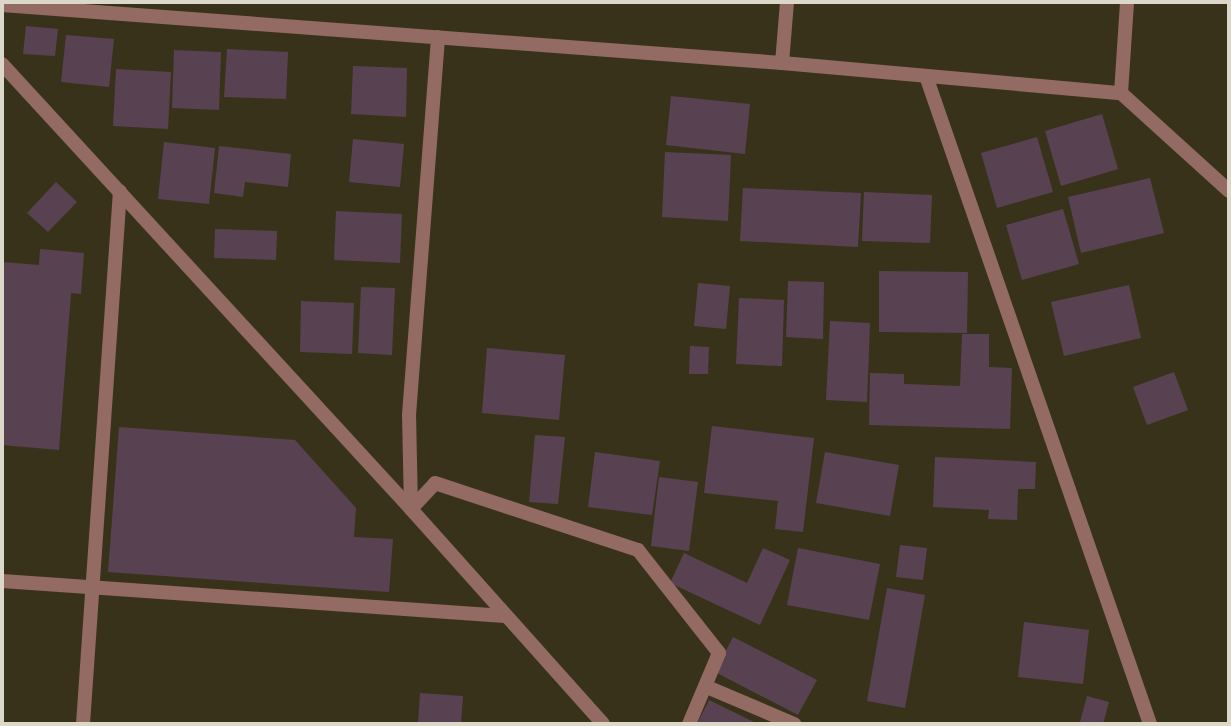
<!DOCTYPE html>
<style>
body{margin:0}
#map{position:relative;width:1231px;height:726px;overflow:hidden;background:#39321b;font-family:Helvetica,sans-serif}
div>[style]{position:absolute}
.building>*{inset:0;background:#584252}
.minor>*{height:14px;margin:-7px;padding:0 7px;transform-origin:7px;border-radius:7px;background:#936b63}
.tertiary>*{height:14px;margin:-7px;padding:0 7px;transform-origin:7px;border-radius:7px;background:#936b63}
span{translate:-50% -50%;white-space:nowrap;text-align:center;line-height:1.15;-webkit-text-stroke:6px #2f2811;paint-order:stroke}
.frame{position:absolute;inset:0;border:4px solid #dbd7c9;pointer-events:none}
</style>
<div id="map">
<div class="building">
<i style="clip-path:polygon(26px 26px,58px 29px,55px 56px,23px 54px)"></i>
<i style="clip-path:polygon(66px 35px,114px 39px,109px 87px,61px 82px)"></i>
<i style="clip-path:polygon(227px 49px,288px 52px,286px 99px,224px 97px)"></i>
<i style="clip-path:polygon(174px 50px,221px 52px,219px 110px,172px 108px)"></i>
<i style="clip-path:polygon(353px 66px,407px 68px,406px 117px,351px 114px)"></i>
<i style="clip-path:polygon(116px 69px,171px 72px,168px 129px,113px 126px)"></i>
<i style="clip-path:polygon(671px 96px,750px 104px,745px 154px,666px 145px)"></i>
<i style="clip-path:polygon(1102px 114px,1118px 169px,1061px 186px,1045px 131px)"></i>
<i style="clip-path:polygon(1037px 137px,1053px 192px,997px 208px,981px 153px)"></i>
<i style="clip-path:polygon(353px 139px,404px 144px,400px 187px,349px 182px)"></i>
<i style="clip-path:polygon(164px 142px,215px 148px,209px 204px,158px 199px)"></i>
<i style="clip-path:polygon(219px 146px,291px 154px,288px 187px,245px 182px,243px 197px,214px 193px)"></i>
<i style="clip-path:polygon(665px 152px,731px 155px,728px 221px,662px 217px)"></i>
<i style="clip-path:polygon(1150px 178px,1164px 233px,1081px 253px,1068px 197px)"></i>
<i style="clip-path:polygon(56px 182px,77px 202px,48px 232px,27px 213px)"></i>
<i style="clip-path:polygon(743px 188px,861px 193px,858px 247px,740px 241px)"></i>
<i style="clip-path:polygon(864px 192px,932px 195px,930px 243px,862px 241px)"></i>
<i style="clip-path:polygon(1063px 209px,1079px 264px,1022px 280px,1006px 225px)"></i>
<i style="clip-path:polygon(336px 211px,402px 214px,400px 263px,334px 260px)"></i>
<i style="clip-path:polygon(215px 229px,277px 231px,276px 260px,214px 258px)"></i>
<i style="clip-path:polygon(40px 249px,84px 253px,81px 294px,71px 293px,59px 450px,2px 445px,2px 262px,39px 265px)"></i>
<i style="clip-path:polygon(879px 271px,968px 272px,967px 333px,879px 332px)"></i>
<i style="clip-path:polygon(788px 281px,824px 282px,823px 339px,786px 337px)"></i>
<i style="clip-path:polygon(698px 283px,730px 286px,726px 329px,694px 326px)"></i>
<i style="clip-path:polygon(1129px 285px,1141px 338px,1064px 356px,1051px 302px)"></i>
<i style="clip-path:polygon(361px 287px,395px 288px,392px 355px,358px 353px)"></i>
<i style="clip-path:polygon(739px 298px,784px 300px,782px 366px,736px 364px)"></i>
<i style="clip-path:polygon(301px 301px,354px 303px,352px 354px,300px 352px)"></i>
<i style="clip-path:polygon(830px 321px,870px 323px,867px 402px,826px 400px)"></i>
<i style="clip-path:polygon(962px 334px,989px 334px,989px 367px,1012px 368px,1010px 429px,869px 425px,870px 373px,904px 374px,904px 384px,960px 386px)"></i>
<i style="clip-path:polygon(690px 346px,709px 347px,708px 374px,689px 374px)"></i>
<i style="clip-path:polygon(487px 348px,565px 355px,559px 420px,482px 413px)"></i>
<i style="clip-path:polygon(1174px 372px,1188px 410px,1147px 425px,1133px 387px)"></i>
<i style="clip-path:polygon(712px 426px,814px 438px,803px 532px,775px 529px,778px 501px,704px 493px)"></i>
<i style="clip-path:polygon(119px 427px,295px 440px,356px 508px,354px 537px,393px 539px,389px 592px,108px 572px)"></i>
<i style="clip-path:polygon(535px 435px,565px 437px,558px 504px,529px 502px)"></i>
<i style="clip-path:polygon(595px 452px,660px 461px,652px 515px,588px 507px)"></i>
<i style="clip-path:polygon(825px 452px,899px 465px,890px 516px,816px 503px)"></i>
<i style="clip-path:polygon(935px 457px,1036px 462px,1035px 489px,1018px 489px,1017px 520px,988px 519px,989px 510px,933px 507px)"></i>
<i style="clip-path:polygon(659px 477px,698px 482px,689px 551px,651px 546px)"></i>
<i style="clip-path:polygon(900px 545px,927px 548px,923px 580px,896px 577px)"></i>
<i style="clip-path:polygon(763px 548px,790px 560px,760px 625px,670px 583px,684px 553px,747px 583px)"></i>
<i style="clip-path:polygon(798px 548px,880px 564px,869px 620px,787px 605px)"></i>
<i style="clip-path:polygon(887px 588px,925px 595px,905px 708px,867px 701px)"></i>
<i style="clip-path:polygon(1024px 622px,1089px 630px,1083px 684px,1018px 677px)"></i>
<i style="clip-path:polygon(733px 637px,817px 680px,798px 715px,715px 672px)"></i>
<i style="clip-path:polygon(420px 693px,463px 696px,461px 724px,418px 724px)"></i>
<i style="clip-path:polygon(1087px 696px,1109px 702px,1103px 724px,1080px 722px)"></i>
<i style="clip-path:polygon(709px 700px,758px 724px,697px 724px)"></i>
</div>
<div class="minor">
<i style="left:2px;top:5px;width:782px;rotate:4.25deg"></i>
<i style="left:782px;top:63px;width:340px;rotate:5.1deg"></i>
<i style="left:1121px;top:93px;width:146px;rotate:42.2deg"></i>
<i style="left:782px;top:63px;width:61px;rotate:-85.3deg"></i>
<i style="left:926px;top:76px;width:686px;rotate:70.93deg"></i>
<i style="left:1121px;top:93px;width:91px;rotate:-86.2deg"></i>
<i style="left:411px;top:509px;width:94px;rotate:-91.2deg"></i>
<i style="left:409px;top:415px;width:379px;rotate:-85.6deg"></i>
<i style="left:411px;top:509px;width:35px;rotate:-47deg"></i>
<i style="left:435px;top:483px;width:214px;rotate:18.3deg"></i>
<i style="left:638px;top:550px;width:131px;rotate:51.8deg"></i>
<i style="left:719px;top:653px;width:77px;rotate:112.9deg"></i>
<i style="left:2px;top:581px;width:504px;rotate:3.98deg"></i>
<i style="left:707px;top:687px;width:95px;rotate:23deg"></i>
<i style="left:83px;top:724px;width:534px;rotate:-86.03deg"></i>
</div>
<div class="tertiary">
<i style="left:2px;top:64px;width:604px;rotate:47.41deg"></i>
<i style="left:411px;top:509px;width:288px;rotate:48.2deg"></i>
</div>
<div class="frame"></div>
</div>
